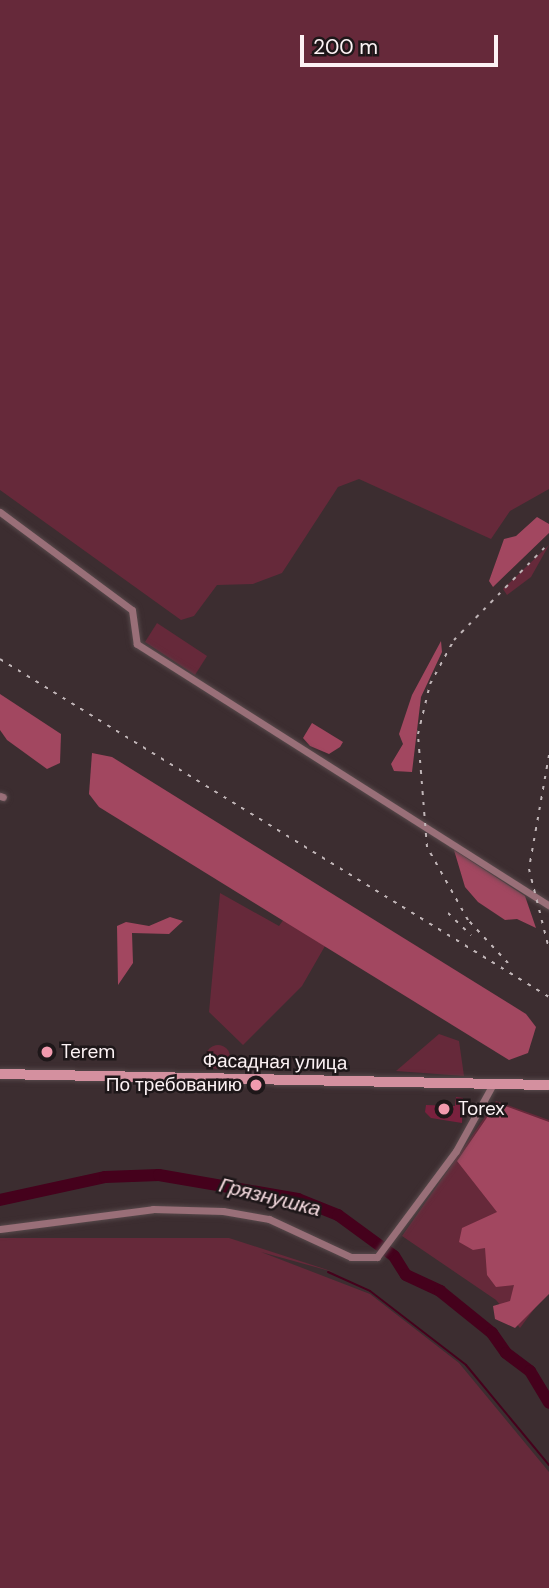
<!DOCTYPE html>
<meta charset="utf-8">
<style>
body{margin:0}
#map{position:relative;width:549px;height:1588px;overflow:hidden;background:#3c2d30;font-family:"DM Sans",sans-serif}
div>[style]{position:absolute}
.green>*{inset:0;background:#66293a}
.round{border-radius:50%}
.forest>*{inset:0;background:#a24760}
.stream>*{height:2px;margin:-1px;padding:0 1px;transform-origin:1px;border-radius:1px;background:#45011c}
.river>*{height:12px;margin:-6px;padding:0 6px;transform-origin:6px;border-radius:6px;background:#45011c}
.building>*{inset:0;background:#79213e}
.roads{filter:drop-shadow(0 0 2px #57494b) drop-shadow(0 0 2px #57494b)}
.street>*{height:7px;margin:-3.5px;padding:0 3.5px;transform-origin:3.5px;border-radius:3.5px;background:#996f78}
.secondary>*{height:10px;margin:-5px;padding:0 5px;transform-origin:5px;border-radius:5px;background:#d4909f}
.rail>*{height:2px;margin-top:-1px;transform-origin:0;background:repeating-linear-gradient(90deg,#c1b6b8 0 3.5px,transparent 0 10.5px)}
.dots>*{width:19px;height:19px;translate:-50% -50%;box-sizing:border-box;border:4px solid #1e1719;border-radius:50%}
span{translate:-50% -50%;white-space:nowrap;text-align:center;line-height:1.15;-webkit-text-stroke:5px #1e1719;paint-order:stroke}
.poi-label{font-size:19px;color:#fcf2f4}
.left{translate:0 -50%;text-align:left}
.right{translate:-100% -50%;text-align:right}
.street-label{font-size:19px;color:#fcf2f4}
.water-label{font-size:21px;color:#f3d8dd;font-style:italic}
.scale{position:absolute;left:300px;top:35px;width:198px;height:32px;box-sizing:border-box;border:4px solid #fcf2f4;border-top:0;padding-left:9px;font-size:21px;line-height:24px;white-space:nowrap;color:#fcf2f4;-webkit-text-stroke:5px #1e1719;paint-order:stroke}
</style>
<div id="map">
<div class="green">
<i style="clip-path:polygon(0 0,549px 0,549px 489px,510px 511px,491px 539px,359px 479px,338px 487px,282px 573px,253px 584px,217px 585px,194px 616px,181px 620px,0 490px)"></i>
<i style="clip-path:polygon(549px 545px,531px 577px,507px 595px,503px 589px)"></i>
<i style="clip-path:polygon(157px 623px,207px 656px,195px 675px,145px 642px)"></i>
<i style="clip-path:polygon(220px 893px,279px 926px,284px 919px,325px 946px,302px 986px,243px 1045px,209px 1012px)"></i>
<i style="clip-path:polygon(439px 1034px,459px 1041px,464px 1076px,396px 1071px)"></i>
<i class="round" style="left:206px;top:1045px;width:24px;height:24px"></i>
<i style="clip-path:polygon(496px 1101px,549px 1120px,549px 1289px,520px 1328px,496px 1300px,402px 1236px)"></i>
<i style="clip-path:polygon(0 1238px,229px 1238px,337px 1273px,261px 1252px,370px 1294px,459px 1363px,549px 1472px,549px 1588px,0 1588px)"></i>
</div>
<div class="forest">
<i style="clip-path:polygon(537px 517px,549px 524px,549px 533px,493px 587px,489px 581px,504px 539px,516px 536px)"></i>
<i style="clip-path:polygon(441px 641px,442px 652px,421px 697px,412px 772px,394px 771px,391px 764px,403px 744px,399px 734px,412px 695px)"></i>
<i style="clip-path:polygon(0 694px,61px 734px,60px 763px,47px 769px,7px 740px,0 730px)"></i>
<i style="clip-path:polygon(312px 723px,343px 742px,340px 747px,329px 754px,310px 746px,303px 738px)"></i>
<i style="clip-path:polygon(92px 753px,112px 757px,526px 1014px,536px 1027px,528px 1053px,509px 1060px,99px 807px,89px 794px)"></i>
<i style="clip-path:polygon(454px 850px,525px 896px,536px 928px,517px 919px,505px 920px,478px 902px,465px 887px)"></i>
<i style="clip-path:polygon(170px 917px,183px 921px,169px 934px,132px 933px,133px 963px,118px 985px,117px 926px,126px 922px,149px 926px)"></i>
<i style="clip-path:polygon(497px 1103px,549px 1122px,549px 1294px,515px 1328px,495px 1319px,493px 1306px,510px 1301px,514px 1285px,496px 1287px,487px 1275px,485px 1248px,473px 1250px,459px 1242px,462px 1228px,497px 1212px,457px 1161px)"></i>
</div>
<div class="stream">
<i style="left:328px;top:1272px;width:46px;rotate:24.3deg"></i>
<i style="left:370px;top:1291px;width:121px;rotate:37.6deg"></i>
<i style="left:466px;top:1365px;width:130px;rotate:50.3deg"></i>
</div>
<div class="river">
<i style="left:0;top:1200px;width:107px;rotate:-12.4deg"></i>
<i style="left:105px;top:1177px;width:54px;rotate:-2.1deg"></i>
<i style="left:159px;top:1175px;width:141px;rotate:9.8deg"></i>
<i style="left:298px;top:1199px;width:43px;rotate:21.8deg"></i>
<i style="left:338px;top:1215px;width:69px;rotate:36.2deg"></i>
<i style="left:394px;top:1256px;width:22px;rotate:58deg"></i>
<i style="left:406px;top:1275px;width:38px;rotate:25deg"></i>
<i style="left:440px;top:1291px;width:67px;rotate:38.9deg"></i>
<i style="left:492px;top:1333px;width:24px;rotate:55deg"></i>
<i style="left:506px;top:1353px;width:30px;rotate:37deg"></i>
<i style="left:530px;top:1371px;width:37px;rotate:59deg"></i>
</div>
<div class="building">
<i style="clip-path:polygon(456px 1097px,463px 1098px,462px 1123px,431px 1118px,425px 1112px,426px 1105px,455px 1106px)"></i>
</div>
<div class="roads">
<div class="street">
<i style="left:0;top:512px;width:164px;rotate:36.6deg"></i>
<i style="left:132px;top:610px;width:34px;rotate:82deg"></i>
<i style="left:137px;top:644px;width:488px;rotate:32.4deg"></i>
<i style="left:0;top:796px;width:3px;rotate:18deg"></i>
<i style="left:0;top:1229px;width:154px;rotate:-7.4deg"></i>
<i style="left:153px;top:1209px;width:70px;rotate:1.6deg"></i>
<i style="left:223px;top:1211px;width:47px;rotate:9.9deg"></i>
<i style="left:269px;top:1219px;width:90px;rotate:24.9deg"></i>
<i style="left:351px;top:1257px;width:26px"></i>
<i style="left:377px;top:1257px;width:132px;rotate:-53.3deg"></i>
<i style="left:456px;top:1151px;width:77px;rotate:-61.1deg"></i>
</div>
<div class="secondary">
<i style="left:0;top:1074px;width:549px;rotate:1.15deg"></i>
</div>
</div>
<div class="rail">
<i style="left:0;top:659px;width:645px;rotate:31.62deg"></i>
<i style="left:549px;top:755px;width:116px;rotate:100deg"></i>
<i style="left:529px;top:869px;width:82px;rotate:76deg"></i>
<i style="left:448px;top:913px;width:32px;rotate:44deg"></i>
<i style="left:508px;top:963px;width:59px;rotate:-132.9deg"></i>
<i style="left:468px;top:920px;width:84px;rotate:-119.3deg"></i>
<i style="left:427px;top:847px;width:113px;rotate:-94.6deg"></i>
<i style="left:418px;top:734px;width:51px;rotate:-76.5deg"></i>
<i style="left:430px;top:684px;width:50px;rotate:-61.4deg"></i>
<i style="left:454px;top:640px;width:136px;rotate:-45.6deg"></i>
</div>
<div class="dots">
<i style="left:47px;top:1052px;background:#f29aae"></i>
<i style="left:256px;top:1085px;background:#f29aae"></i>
<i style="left:444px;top:1109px;background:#f29aae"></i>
</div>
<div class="poi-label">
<span class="left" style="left:61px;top:1052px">Terem</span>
<span class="right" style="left:242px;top:1085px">По требованию</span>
<span class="left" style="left:458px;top:1109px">Torex</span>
</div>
<div class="street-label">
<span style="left:275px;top:1062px;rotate:1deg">Фасадная улица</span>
</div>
<div class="water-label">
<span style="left:270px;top:1197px;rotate:14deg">Грязнушка</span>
</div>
<div class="scale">200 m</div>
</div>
